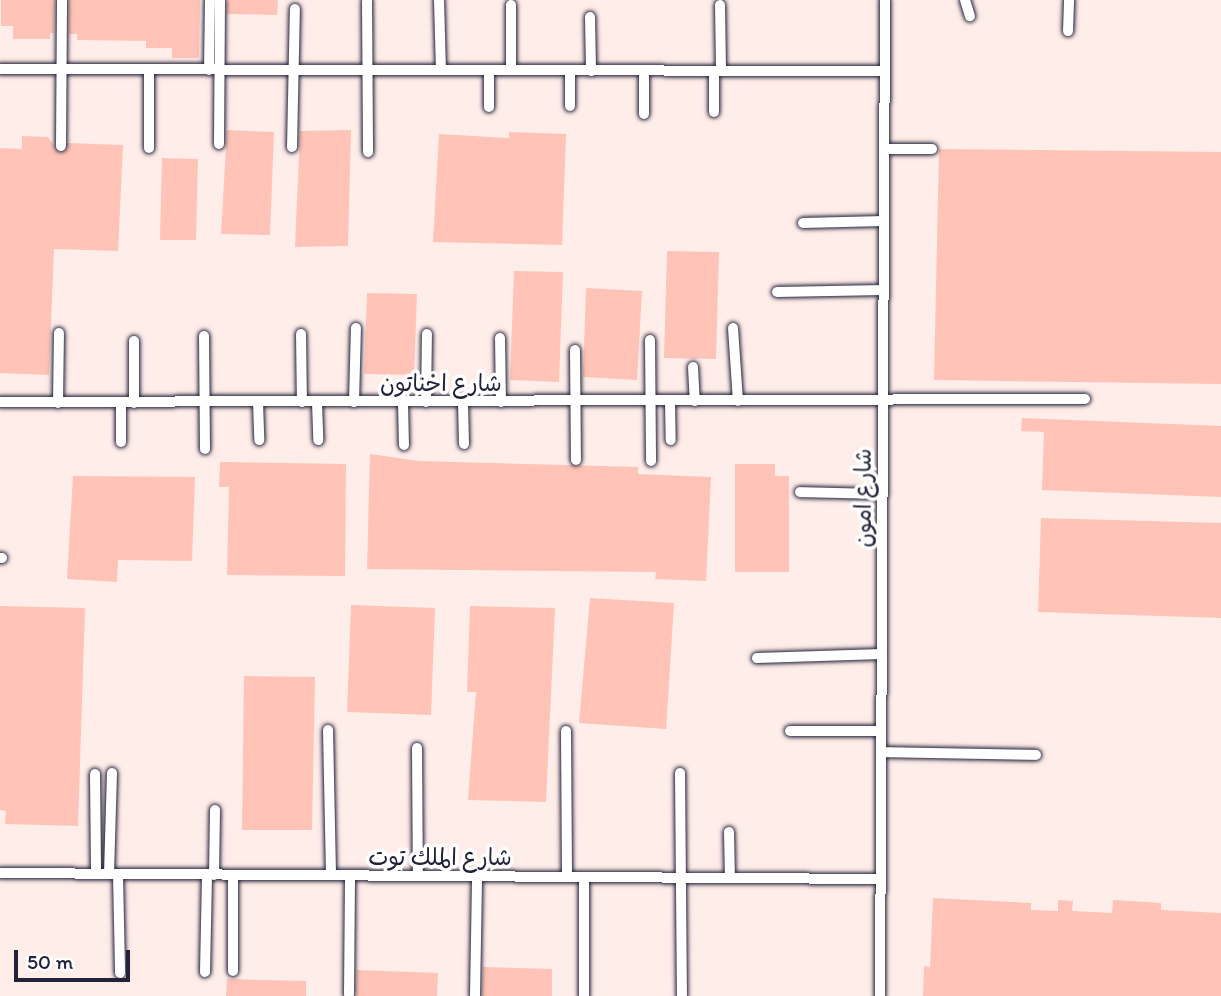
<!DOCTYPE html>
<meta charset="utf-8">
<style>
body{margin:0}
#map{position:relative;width:1221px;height:996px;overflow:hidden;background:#fff;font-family:Itim,"Playpen Sans Arabic",sans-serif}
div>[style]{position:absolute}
.built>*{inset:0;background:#ffede9}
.building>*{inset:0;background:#ffc4b7}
.roads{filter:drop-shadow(0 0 2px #22223b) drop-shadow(0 0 2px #22223b)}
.lane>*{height:10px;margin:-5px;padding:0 5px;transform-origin:5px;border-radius:5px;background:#fff}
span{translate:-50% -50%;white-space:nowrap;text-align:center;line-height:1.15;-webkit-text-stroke:7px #fff;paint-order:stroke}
.street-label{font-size:23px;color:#22223b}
.scale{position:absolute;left:14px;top:950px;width:116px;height:32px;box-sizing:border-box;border:4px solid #22223b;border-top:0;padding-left:9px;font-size:21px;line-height:24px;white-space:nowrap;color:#22223b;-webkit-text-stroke:5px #fff;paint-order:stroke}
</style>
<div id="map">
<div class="built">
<i style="clip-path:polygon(0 0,1221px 0,1221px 996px,0 996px)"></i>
</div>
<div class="building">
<i style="clip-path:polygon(1px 0,55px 0,54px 33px,50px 33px,50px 39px,13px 39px,13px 26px,1px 26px)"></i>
<i style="clip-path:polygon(69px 0,200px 0,199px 58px,172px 58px,172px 48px,146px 48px,146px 41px,77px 40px,77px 34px,69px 34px)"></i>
<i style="clip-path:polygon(227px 0,278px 0,277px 15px,227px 14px)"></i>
<i style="clip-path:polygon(227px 130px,274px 132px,270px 235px,221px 234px)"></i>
<i style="clip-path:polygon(351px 130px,348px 246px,295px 247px,300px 131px)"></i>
<i style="clip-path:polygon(509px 132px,566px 134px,562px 245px,433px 242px,439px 134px,509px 138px)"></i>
<i style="clip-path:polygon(22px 136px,48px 137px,60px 153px,68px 143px,123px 145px,118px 251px,54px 249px,49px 375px,0 373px,0 148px,22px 149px)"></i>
<i style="clip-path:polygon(939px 149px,1221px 152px,1221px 384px,934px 380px)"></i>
<i style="clip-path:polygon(162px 158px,198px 159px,196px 240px,160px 240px)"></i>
<i style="clip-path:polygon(667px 251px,719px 252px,716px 359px,664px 358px)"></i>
<i style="clip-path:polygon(514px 271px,563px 272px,559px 382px,510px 380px)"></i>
<i style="clip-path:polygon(586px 288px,642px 291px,637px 380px,583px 377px)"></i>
<i style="clip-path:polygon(367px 293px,417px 294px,414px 375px,364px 374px)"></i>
<i style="clip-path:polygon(1022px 418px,1221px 426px,1221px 497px,1042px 490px,1044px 432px,1021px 431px)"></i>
<i style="clip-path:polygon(370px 454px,419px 461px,638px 467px,638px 474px,711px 477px,706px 581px,655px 579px,656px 572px,367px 569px)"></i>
<i style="clip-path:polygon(220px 462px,346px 464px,345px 576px,227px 575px,229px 487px,219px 487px)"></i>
<i style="clip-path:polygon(735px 464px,775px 464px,775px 476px,789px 476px,789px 572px,735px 572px)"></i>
<i style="clip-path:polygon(73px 476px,195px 477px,192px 561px,118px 560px,117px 582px,67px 579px)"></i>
<i style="clip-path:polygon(1041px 518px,1221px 523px,1221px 618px,1038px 612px)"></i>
<i style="clip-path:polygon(590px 598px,674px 603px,666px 729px,579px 723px)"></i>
<i style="clip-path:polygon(351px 605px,435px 608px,431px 715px,347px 712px)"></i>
<i style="clip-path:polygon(0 606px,85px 608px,78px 826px,5px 824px,6px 811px,0 810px)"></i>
<i style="clip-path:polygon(470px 606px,555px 608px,546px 802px,468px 800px,476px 692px,467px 692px)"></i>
<i style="clip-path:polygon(244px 676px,315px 677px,312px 830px,242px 830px)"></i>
<i style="clip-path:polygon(933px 898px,1031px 903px,1031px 910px,1058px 911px,1058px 900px,1073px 901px,1072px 911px,1112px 913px,1113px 900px,1161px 903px,1161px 910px,1221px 913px,1221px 996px,923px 996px,924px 966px,930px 967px)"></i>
<i style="clip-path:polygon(483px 967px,552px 969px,552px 996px,482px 996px)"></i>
<i style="clip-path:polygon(357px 970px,438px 973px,437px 996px,356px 996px)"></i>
<i style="clip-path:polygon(227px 979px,306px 981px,306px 996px,226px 996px)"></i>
</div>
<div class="roads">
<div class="lane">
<i style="left:439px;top:0;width:70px;rotate:88.4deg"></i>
<i style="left:965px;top:0;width:17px;rotate:73deg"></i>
<i style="left:367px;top:1px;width:151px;rotate:89.6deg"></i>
<i style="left:720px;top:5px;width:66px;rotate:89.1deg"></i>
<i style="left:590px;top:17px;width:54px;rotate:88.9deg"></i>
<i style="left:1068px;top:31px;width:31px;rotate:-88deg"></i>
<i style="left:0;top:69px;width:885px;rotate:0.13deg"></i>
<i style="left:209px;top:70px;width:70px;rotate:-89.2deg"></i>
<i style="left:489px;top:70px;width:37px;rotate:90deg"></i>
<i style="left:511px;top:70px;width:65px;rotate:-90deg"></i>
<i style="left:644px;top:71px;width:43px;rotate:90deg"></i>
<i style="left:714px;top:71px;width:41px;rotate:90deg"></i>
<i style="left:570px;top:106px;width:35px;rotate:-90deg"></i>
<i style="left:219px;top:144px;width:143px;rotate:-89.6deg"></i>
<i style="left:61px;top:146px;width:146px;rotate:-89.6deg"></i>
<i style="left:292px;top:147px;width:138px;rotate:-88.8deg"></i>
<i style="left:149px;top:148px;width:79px;rotate:-90deg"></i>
<i style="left:884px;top:149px;width:48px"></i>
<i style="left:803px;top:223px;width:81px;rotate:-1.4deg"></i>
<i style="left:777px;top:292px;width:107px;rotate:-1.1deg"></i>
<i style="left:733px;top:328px;width:73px;rotate:86.1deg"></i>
<i style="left:301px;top:334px;width:68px;rotate:89.2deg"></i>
<i style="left:204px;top:336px;width:113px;rotate:89.5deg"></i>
<i style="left:500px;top:338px;width:64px;rotate:89.1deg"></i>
<i style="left:650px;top:340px;width:121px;rotate:89.5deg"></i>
<i style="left:134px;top:341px;width:62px;rotate:90deg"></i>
<i style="left:575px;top:350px;width:110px;rotate:89.5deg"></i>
<i style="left:693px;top:367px;width:34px;rotate:87deg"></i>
<i style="left:670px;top:401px;width:39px;rotate:89deg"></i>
<i style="left:0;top:402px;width:1085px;rotate:-0.16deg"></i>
<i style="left:258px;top:402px;width:38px;rotate:88deg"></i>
<i style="left:317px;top:402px;width:38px;rotate:88deg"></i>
<i style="left:354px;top:402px;width:74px;rotate:-88.5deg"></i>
<i style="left:403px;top:402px;width:43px;rotate:88.7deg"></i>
<i style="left:426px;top:402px;width:68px;rotate:-89.2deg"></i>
<i style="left:463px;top:402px;width:42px;rotate:88.6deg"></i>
<i style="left:58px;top:403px;width:70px;rotate:-89.2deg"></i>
<i style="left:121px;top:442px;width:39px;rotate:-90deg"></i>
<i style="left:800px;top:492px;width:82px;rotate:1.4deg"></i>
<i style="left:0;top:558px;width:2px"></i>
<i style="left:757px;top:658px;width:125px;rotate:-1.8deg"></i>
<i style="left:328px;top:730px;width:145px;rotate:88.8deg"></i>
<i style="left:566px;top:731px;width:146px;rotate:89.6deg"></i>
<i style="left:790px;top:731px;width:91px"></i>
<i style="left:417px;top:748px;width:128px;rotate:89.6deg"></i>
<i style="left:881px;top:752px;width:155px;rotate:1.1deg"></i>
<i style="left:680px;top:773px;width:223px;rotate:89.5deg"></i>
<i style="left:95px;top:774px;width:100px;rotate:89.4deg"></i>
<i style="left:729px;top:832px;width:46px;rotate:88.8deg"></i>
<i style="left:0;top:873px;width:880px;rotate:0.39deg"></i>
<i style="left:109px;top:874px;width:101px;rotate:-88.3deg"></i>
<i style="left:118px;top:874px;width:99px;rotate:88.8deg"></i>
<i style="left:214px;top:875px;width:65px;rotate:-89.1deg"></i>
<i style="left:584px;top:877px;width:119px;rotate:90deg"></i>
<i style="left:233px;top:971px;width:96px;rotate:-90deg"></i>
<i style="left:205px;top:972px;width:98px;rotate:-88.8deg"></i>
<i style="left:349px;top:994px;width:118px;rotate:-89.5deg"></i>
<i style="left:475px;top:996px;width:120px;rotate:-89deg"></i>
<i style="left:880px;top:996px;width:996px;rotate:-89.71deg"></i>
</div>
</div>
<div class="street-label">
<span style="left:441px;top:383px">شارع اخناتون</span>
<span style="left:863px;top:498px;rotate:-90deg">شارع امون</span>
<span style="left:440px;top:857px">شارع الملك توت</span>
</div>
<div class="scale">50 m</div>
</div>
